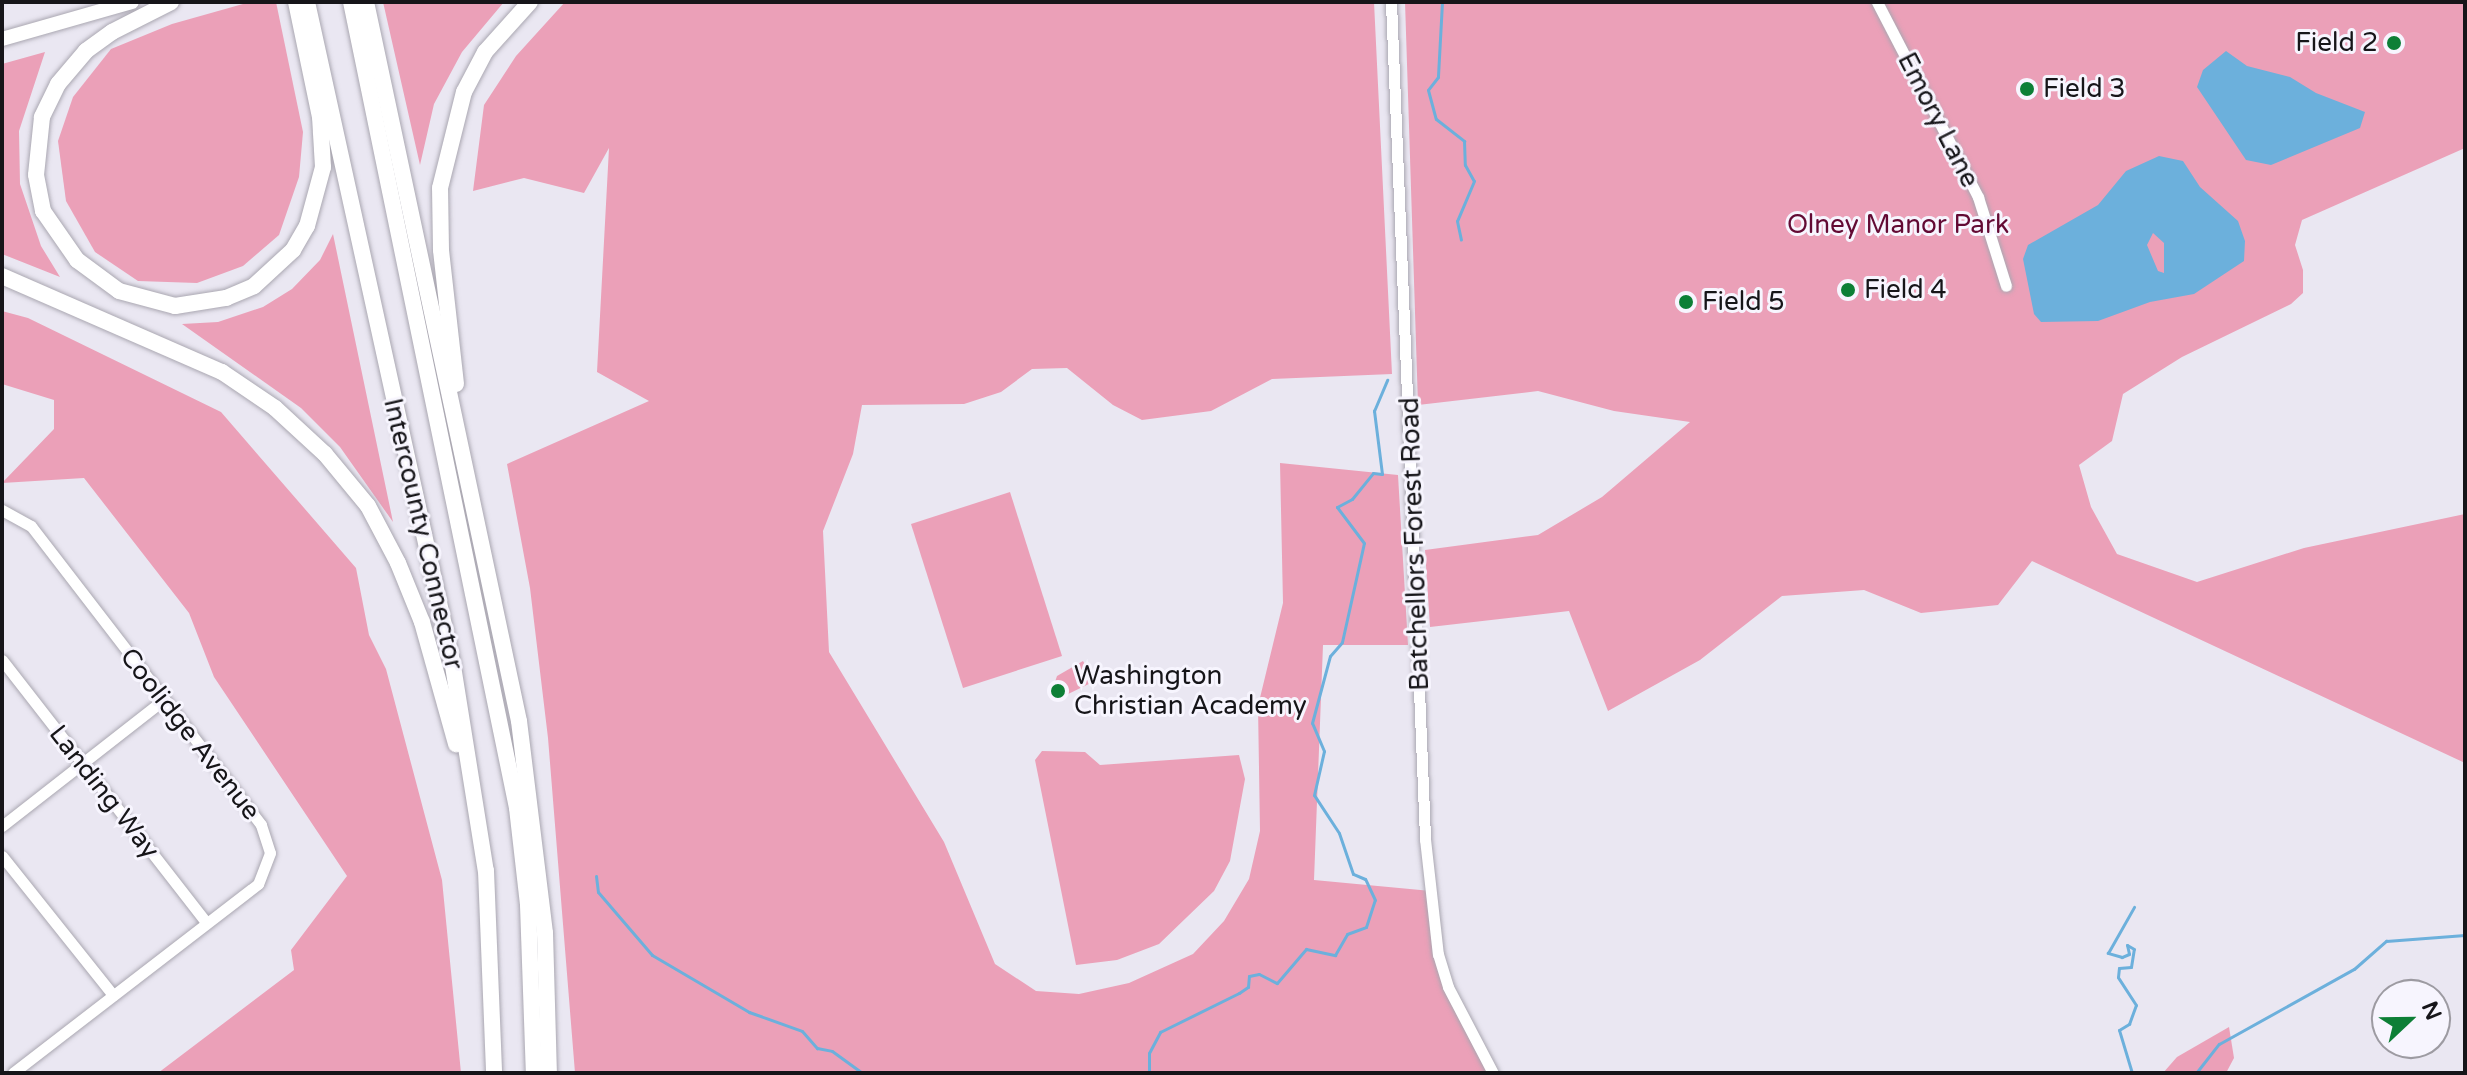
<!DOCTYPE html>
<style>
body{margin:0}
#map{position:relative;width:2467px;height:1075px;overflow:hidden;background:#eae7f2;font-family:"Varela Round",sans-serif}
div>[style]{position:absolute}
.green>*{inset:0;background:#eba0b8}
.water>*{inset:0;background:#6cb0dc}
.stream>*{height:3px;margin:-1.5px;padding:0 1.5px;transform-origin:1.5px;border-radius:1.5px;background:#6cb0dc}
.roads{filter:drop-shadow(0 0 2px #aaa7b1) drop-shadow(0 0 2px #aaa7b1)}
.minor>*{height:11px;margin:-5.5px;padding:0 5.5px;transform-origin:5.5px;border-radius:5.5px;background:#fff}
.major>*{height:14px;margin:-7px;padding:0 7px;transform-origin:7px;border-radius:7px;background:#fff}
.highway>*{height:16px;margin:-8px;padding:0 8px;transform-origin:8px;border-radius:8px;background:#fff}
.dots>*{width:22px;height:22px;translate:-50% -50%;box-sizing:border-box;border:4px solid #f7f5fe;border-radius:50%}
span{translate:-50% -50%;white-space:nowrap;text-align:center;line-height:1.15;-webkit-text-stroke:6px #f7f5fe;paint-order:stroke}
.poi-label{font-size:26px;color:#161519}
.right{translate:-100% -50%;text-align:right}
.left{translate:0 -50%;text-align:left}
.street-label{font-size:26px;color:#161519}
.park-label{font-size:26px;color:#630a34}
.frame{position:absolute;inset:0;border:4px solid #161519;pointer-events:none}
.north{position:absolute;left:2371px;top:979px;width:80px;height:80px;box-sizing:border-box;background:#f7f5fe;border:2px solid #9d9ba2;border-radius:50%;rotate:68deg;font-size:22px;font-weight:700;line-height:32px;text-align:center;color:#161519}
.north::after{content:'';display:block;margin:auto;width:28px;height:36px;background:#0d7f36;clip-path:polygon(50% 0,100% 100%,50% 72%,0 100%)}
</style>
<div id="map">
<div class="green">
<i style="clip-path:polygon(250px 2px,276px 2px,303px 132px,299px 177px,279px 235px,243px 266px,197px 283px,138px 281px,95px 252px,66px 201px,58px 141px,73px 97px,111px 49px,172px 24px)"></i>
<i style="clip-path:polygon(383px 2px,504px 2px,462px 52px,434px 104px,420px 165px)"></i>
<i style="clip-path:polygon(565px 2px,1374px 2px,1392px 374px,1272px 379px,1211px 411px,1142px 420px,1113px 405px,1067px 368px,1032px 369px,1001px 392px,964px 404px,862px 405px,853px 454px,823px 531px,829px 652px,944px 842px,995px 964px,1036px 991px,1079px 994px,1129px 983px,1193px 954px,1224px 921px,1249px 879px,1260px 831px,1258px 706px,1283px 603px,1280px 463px,1398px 475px,1408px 645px,1323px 645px,1314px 880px,1431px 891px,1438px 954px,1493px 1073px,575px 1073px,548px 738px,530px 588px,507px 464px,649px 401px,597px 372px,609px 148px,584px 193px,524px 178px,473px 191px,484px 105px,516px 56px)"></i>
<i style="clip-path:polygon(1405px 2px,2465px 2px,2465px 148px,2302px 220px,2295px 245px,2303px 270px,2303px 293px,2291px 304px,2182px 357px,2123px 394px,2112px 441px,2079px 465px,2091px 507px,2117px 554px,2197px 582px,2304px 548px,2465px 514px,2465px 763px,2032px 561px,1998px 605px,1921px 613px,1864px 590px,1782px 596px,1700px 660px,1608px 711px,1569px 611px,1430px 627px,1425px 550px,1538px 535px,1602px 497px,1690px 422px,1614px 411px,1538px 391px,1418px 405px)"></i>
<i style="clip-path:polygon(45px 52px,19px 131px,20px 184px,41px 246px,60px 277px,2px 254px,2px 64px)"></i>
<i style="clip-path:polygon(333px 234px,393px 522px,340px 447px,301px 408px,182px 324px,218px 322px,263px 307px,292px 289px,320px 260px)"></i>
<i style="clip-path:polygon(2px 311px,28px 318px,221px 412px,356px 568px,369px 635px,386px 669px,442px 880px,461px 1073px,158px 1073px,294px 970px,291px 950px,347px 876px,214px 677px,189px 613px,84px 478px,2px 483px,54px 429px,54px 400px,2px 384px)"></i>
<i style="clip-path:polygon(1010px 492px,1062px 656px,963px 688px,911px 524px)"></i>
<i style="clip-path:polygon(1083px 661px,1095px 681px,1064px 696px,1052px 691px,1057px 676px)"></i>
<i style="clip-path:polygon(1042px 751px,1085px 752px,1100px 765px,1239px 755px,1245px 779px,1230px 861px,1214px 891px,1159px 944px,1117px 960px,1076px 965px,1035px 760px)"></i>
<i style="clip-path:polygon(2229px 1027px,2234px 1058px,2226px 1073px,2163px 1073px,2177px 1057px)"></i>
</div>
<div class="water">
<i style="clip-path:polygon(2226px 51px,2247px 66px,2290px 77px,2316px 93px,2365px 112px,2360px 128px,2271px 165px,2246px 160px,2197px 87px,2203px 70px)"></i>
<i style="clip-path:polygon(evenodd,2159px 156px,2183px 161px,2200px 187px,2238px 221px,2245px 241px,2244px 261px,2194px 294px,2150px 302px,2098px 321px,2041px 322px,2034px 314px,2023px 259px,2028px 245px,2098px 205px,2126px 171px,2159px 156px,2153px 233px,2164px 243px,2164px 273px,2158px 271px,2147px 245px,2153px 233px)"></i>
</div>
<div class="stream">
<i style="left:1442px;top:2px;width:75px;rotate:93.1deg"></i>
<i style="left:1438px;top:77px;width:16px;rotate:128deg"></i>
<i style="left:1428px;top:90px;width:30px;rotate:75deg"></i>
<i style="left:1436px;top:119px;width:36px;rotate:38deg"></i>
<i style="left:1464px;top:141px;width:24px;rotate:88deg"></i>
<i style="left:1465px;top:165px;width:18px;rotate:61deg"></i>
<i style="left:1474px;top:181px;width:43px;rotate:113deg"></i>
<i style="left:1457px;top:221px;width:19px;rotate:78deg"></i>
<i style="left:596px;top:876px;width:16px;rotate:83deg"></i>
<i style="left:598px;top:892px;width:83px;rotate:49.4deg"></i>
<i style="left:652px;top:955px;width:113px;rotate:30.4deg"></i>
<i style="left:749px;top:1012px;width:56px;rotate:19.7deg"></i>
<i style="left:802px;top:1031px;width:23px;rotate:49deg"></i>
<i style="left:817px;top:1048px;width:15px;rotate:11deg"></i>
<i style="left:832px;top:1051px;width:37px;rotate:36deg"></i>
<i style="left:1149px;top:1073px;width:20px;rotate:-90deg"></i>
<i style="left:1149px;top:1053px;width:24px;rotate:-62deg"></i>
<i style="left:1160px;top:1032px;width:88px;rotate:-26.3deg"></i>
<i style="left:1239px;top:993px;width:11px;rotate:-34deg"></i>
<i style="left:1248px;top:987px;width:11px;rotate:-85deg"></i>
<i style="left:1249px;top:976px;width:10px;rotate:-11deg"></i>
<i style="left:1259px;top:974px;width:20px;rotate:27deg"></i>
<i style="left:1277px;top:983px;width:45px;rotate:-49.5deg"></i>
<i style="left:1306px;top:949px;width:30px;rotate:12deg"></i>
<i style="left:1335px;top:955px;width:24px;rotate:-60deg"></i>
<i style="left:1347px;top:934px;width:20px;rotate:-20deg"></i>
<i style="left:1366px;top:927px;width:28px;rotate:-72deg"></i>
<i style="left:1375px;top:900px;width:23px;rotate:-115deg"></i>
<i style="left:1365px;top:879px;width:13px;rotate:-157deg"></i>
<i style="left:1353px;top:874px;width:43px;rotate:-108.9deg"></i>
<i style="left:1339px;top:833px;width:45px;rotate:-123.3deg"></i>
<i style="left:1314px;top:795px;width:45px;rotate:-77.2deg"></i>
<i style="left:1324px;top:751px;width:30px;rotate:-113deg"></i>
<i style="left:1312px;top:723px;width:69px;rotate:-75deg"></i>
<i style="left:1330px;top:656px;width:18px;rotate:-49deg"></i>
<i style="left:1342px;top:642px;width:101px;rotate:-77.5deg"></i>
<i style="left:1364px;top:543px;width:45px;rotate:-126.9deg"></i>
<i style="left:1337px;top:507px;width:17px;rotate:-28deg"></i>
<i style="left:1352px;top:499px;width:33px;rotate:-51deg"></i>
<i style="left:1373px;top:473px;width:9px;rotate:6deg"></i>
<i style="left:1382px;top:474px;width:64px;rotate:-97.2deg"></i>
<i style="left:1374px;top:411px;width:34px;rotate:-67deg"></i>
<i style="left:2132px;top:1073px;width:45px;rotate:-106.8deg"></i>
<i style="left:2119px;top:1030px;width:12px;rotate:-31deg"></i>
<i style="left:2129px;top:1024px;width:20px;rotate:-70deg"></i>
<i style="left:2136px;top:1005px;width:33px;rotate:-123deg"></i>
<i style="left:2118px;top:977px;width:9px;rotate:-84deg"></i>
<i style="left:2119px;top:968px;width:12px;rotate:-5deg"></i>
<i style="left:2131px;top:967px;width:18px;rotate:-81deg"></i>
<i style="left:2134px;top:949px;width:8px;rotate:-150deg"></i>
<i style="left:2127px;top:945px;width:9px;rotate:77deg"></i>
<i style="left:2129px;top:954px;width:8px;rotate:157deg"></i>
<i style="left:2122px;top:957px;width:15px;rotate:-164deg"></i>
<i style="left:2108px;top:953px;width:53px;rotate:-60.5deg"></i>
<i style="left:2196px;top:1073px;width:37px;rotate:-52deg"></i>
<i style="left:2219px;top:1044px;width:154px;rotate:-29.1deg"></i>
<i style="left:2354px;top:969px;width:43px;rotate:-41.2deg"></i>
<i style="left:2386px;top:941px;width:79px;rotate:-4.3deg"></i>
</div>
<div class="roads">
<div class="minor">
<i style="left:1391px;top:2px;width:838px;rotate:87.67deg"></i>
<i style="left:1425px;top:839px;width:116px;rotate:83.6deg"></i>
<i style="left:1438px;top:954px;width:34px;rotate:73deg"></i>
<i style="left:1448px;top:987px;width:97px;rotate:62.4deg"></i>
<i style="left:1877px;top:2px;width:220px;rotate:62.6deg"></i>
<i style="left:1978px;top:197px;width:93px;rotate:72.5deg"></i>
<i style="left:2px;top:510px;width:33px;rotate:29deg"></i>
<i style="left:31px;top:526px;width:377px;rotate:52.4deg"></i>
<i style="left:261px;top:825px;width:29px;rotate:72deg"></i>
<i style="left:270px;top:853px;width:33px;rotate:111deg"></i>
<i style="left:258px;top:884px;width:309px;rotate:142.4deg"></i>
<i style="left:2px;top:660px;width:333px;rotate:52.1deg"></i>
<i style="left:2px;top:826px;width:204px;rotate:-38deg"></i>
<i style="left:2px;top:856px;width:178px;rotate:51.4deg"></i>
</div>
<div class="major">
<i style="left:2px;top:39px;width:135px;rotate:-15.9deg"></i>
</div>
<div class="highway">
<i style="left:171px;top:2px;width:66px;rotate:153deg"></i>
<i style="left:112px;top:32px;width:32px;rotate:144deg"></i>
<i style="left:86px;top:51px;width:43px;rotate:130.3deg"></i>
<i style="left:58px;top:84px;width:37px;rotate:116deg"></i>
<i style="left:42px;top:117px;width:58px;rotate:95.9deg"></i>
<i style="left:36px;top:175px;width:37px;rotate:79deg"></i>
<i style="left:43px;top:211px;width:60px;rotate:55.2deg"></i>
<i style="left:77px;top:260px;width:52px;rotate:36.4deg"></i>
<i style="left:119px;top:291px;width:58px;rotate:15deg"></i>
<i style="left:175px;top:306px;width:52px;rotate:-8.9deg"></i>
<i style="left:226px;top:298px;width:30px;rotate:-23deg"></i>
<i style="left:254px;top:286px;width:53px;rotate:-42.7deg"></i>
<i style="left:293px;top:250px;width:28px;rotate:-60deg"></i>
<i style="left:307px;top:226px;width:61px;rotate:-74.8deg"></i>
<i style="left:323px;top:167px;width:50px;rotate:-93.4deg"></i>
<i style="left:320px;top:117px;width:117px;rotate:-101.8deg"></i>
<i style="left:307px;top:2px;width:680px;rotate:77.6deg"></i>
<i style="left:453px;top:666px;width:208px;rotate:80.9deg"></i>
<i style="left:486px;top:871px;width:202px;rotate:87.7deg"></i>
<i style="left:351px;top:2px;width:823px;rotate:78.36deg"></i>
<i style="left:517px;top:808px;width:98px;rotate:83.5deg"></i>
<i style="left:528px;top:905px;width:168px;rotate:88deg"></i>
<i style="left:366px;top:2px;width:735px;rotate:77.99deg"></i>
<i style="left:519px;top:721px;width:214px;rotate:83deg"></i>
<i style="left:545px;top:933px;width:140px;rotate:88.4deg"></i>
<i style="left:2px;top:276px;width:240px;rotate:23.6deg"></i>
<i style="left:222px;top:372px;width:64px;rotate:34.2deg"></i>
<i style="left:275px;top:408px;width:68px;rotate:42.6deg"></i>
<i style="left:325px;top:454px;width:67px;rotate:50.4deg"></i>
<i style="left:368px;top:506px;width:64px;rotate:62.2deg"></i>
<i style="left:398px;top:563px;width:64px;rotate:67.9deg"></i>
<i style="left:422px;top:622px;width:127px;rotate:74.4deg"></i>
<i style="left:456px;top:384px;width:135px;rotate:-96.4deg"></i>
<i style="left:441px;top:250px;width:62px;rotate:-90.9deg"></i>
<i style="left:440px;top:188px;width:99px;rotate:-76deg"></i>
<i style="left:464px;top:92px;width:45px;rotate:-62.3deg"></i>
<i style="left:485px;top:52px;width:67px;rotate:-48deg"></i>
</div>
</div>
<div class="dots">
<i style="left:2394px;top:43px;background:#0d7f36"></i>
<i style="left:2027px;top:89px;background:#0d7f36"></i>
<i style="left:1848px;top:290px;background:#0d7f36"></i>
<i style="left:1686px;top:302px;background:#0d7f36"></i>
<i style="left:1058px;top:691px;background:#0d7f36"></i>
</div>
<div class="poi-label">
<span class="right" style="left:2378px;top:43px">Field 2</span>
<span class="left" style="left:2043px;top:89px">Field 3</span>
<span class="left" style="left:1864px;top:290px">Field 4</span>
<span class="left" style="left:1702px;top:302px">Field 5</span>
<span class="left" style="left:1074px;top:691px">Washington<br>Christian Academy</span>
</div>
<div class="street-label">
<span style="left:1938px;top:120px;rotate:63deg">Emory Lane</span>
<span style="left:423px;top:534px;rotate:77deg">Intercounty Connector</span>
<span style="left:1415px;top:544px;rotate:-92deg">Batchellors Forest Road</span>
<span style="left:190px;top:734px;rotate:52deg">Coolidge Avenue</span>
<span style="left:104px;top:792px;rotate:52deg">Landing Way</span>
</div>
<div class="park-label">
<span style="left:1898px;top:225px">Olney Manor Park</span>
</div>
<div class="frame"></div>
<div class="north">N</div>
</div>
